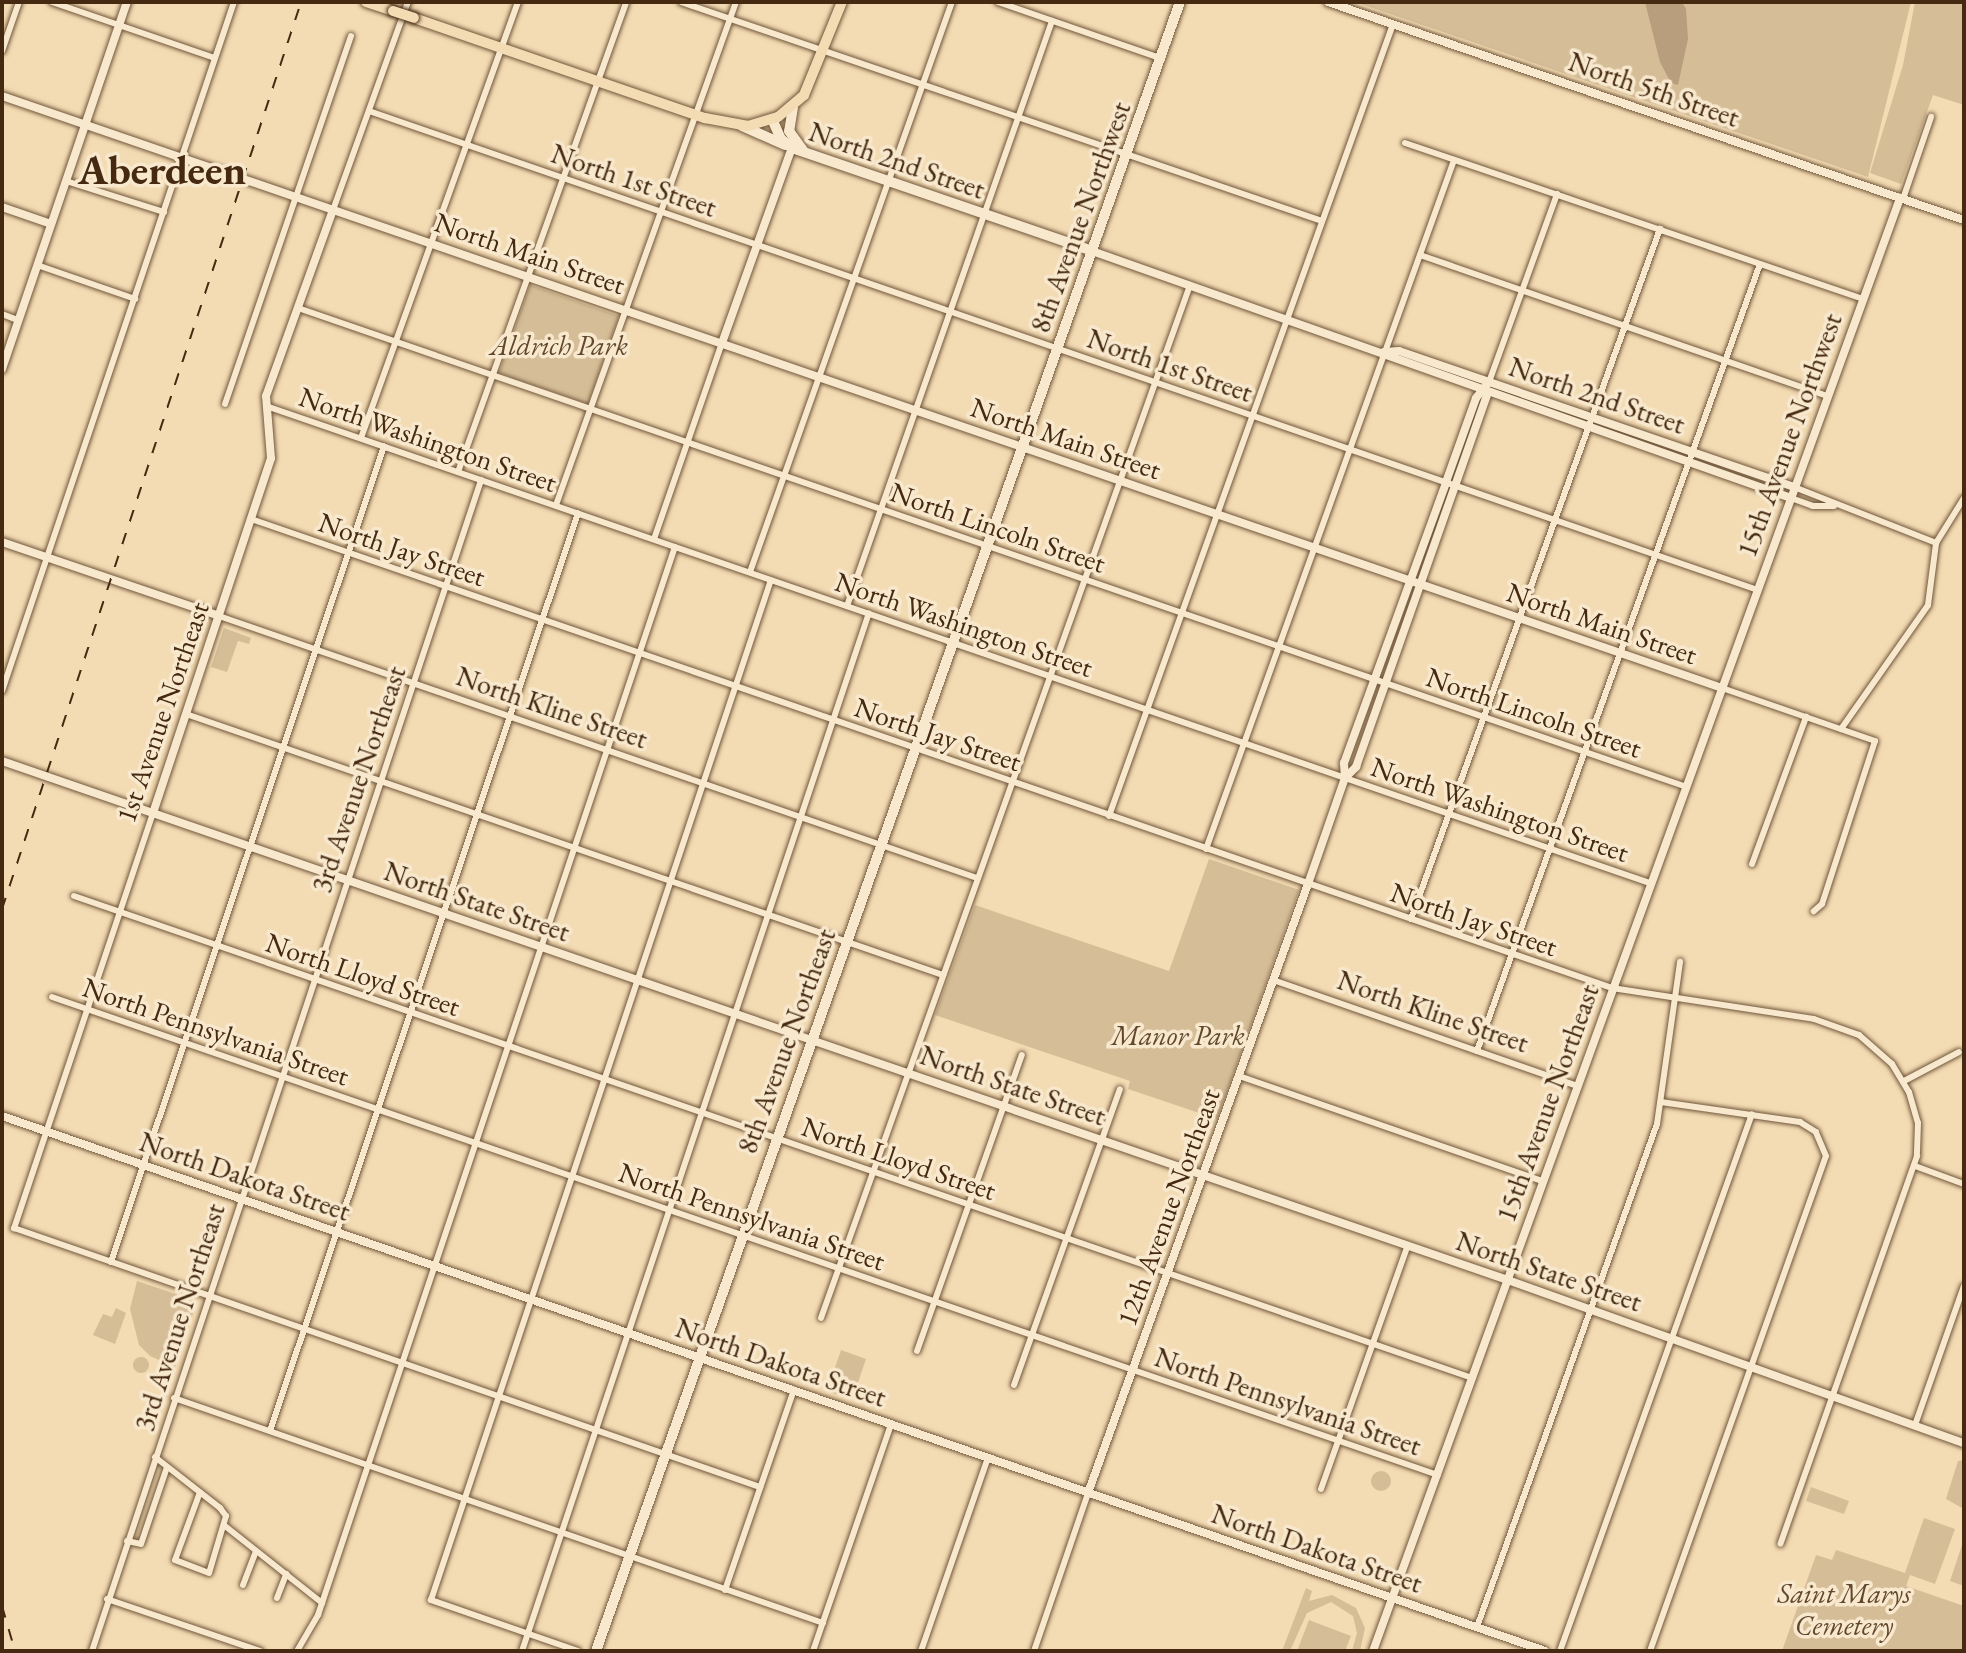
<!DOCTYPE html>
<style>
body{margin:0}
#map{position:relative;width:1966px;height:1653px;overflow:hidden;background:#f3dbb3;font-family:"EB Garamond",serif}
div>[style]{position:absolute}
.green>*{inset:0;background:#d5bd97}
.round{border-radius:50%}
.water>*{inset:0;background:#b89e7c}
.roads{filter:drop-shadow(0 0 2px #70563a) drop-shadow(0 0 2px #70563a)}
.minor>*{height:6px;margin:-3px;padding:0 3px;transform-origin:3px;border-radius:3px;background:#f7e8ce}
.tertiary>*{height:8px;margin:-4px;padding:0 4px;transform-origin:4px;border-radius:4px;background:#f7e8ce}
.secondary>*{height:10px;margin:-5px;padding:0 5px;transform-origin:5px;border-radius:5px;background:#f7e8ce}
.primary>*{height:10px;margin:-5px;padding:0 5px;transform-origin:5px;border-radius:5px;background:#f3dbb3}
.rail>*{height:2px;margin-top:-1px;transform-origin:0;background:repeating-linear-gradient(90deg,#452911 0 12px,transparent 0 24px)}
.bridges{filter:drop-shadow(0 0 2px #452911) drop-shadow(0 0 2px #452911)}
.primary-bridge>*{height:10px;margin:-5px;padding:0 5px;transform-origin:5px;border-radius:5px;background:#f3dbb3}
span{translate:-50% -50%;white-space:nowrap;text-align:center;line-height:1.15;-webkit-text-stroke:7px #f7e8ce;paint-order:stroke}
.street-label{font-size:28px;color:#452911}
.park-label{font-size:28px;color:#62472c;font-style:italic}
.town-label{font-size:42px;color:#452911;font-weight:700}
.frame{position:absolute;inset:0;border:4px solid #452911;pointer-events:none}
</style>
<div id="map">
<div class="green">
<i style="clip-path:polygon(1355px 2px,1911px 2px,1868px 177px)"></i>
<i style="clip-path:polygon(1915px 2px,1964px 2px,1964px 105px,1933px 95px,1901px 184px,1870px 173px,1903px 65px)"></i>
<i style="clip-path:polygon(530px 285px,619px 316px,588px 404px,499px 373px)"></i>
<i style="clip-path:polygon(224px 628px,251px 638px,249px 644px,238px 641px,227px 672px,211px 667px)"></i>
<i style="clip-path:polygon(1209px 859px,1299px 890px,1217px 1119px,1128px 1089px,1130px 1081px,935px 1015px,975px 905px,1169px 971px)"></i>
<i style="clip-path:polygon(137px 1281px,193px 1300px,196px 1305px,175px 1367px,150px 1356px,139px 1345px,130px 1309px)"></i>
<i style="clip-path:polygon(116px 1308px,126px 1313px,115px 1344px,93px 1335px,103px 1314px,112px 1317px)"></i>
<i style="clip-path:polygon(841px 1350px,866px 1359px,852px 1400px,827px 1391px)"></i>
<i class="round" style="left:133px;top:1357px;width:16px;height:16px"></i>
<i style="clip-path:polygon(1964px 1460px,1964px 1509px,1946px 1499px,1958px 1461px)"></i>
<i class="round" style="left:1371px;top:1471px;width:20px;height:20px"></i>
<i style="clip-path:polygon(1811px 1487px,1849px 1501px,1844px 1514px,1806px 1501px)"></i>
<i style="clip-path:polygon(1924px 1518px,1955px 1529px,1935px 1584px,1910px 1575px,1906px 1586px,1964px 1606px,1963px 1651px,1782px 1651px,1816px 1555px,1832px 1560px,1836px 1550px,1905px 1573px)"></i>
<i style="clip-path:polygon(1963px 1542px,1964px 1543px,1964px 1586px,1950px 1581px)"></i>
<i style="clip-path:polygon(1306px 1588px,1312px 1591px,1309px 1601px,1332px 1595px,1356px 1608px,1365px 1628px,1360px 1651px,1352px 1651px,1357px 1633px,1353px 1616px,1331px 1602px,1307px 1613px,1290px 1651px,1282px 1651px)"></i>
<i style="clip-path:polygon(1309px 1620px,1351px 1636px,1345px 1651px,1297px 1651px)"></i>
</div>
<div class="water">
<i style="clip-path:polygon(1645px 2px,1682px 2px,1686px 9px,1688px 39px,1678px 85px,1671px 83px,1660px 62px)"></i>
</div>
<div class="roads">
<div class="minor">
<i style="left:52px;top:2px;width:172px;rotate:19deg"></i>
<i style="left:681px;top:2px;width:677px;rotate:18.86deg"></i>
<i style="left:998px;top:2px;width:171px;rotate:19.1deg"></i>
<i style="left:2px;top:51px;width:52px;rotate:-70.9deg"></i>
<i style="left:369px;top:111px;width:1469px;rotate:19.03deg"></i>
<i style="left:1405px;top:143px;width:484px;rotate:18.8deg"></i>
<i style="left:66px;top:181px;width:103px;rotate:17.6deg"></i>
<i style="left:1903px;top:199px;width:87px;rotate:-71.1deg"></i>
<i style="left:333px;top:210px;width:221px;rotate:-70.2deg"></i>
<i style="left:1420px;top:255px;width:431px;rotate:19.1deg"></i>
<i style="left:37px;top:265px;width:104px;rotate:19.1deg"></i>
<i style="left:298px;top:308px;width:1466px;rotate:19.03deg"></i>
<i style="left:2px;top:314px;width:17px;rotate:21deg"></i>
<i style="left:1489px;top:382px;width:200px;rotate:-70.1deg"></i>
<i style="left:225px;top:404px;width:389px;rotate:-71.1deg"></i>
<i style="left:266px;top:406px;width:1464px;rotate:19.02deg"></i>
<i style="left:361px;top:438px;width:463px;rotate:-70.2deg"></i>
<i style="left:458px;top:472px;width:499px;rotate:-70.3deg"></i>
<i style="left:1794px;top:487px;width:153px;rotate:21.5deg"></i>
<i style="left:1791px;top:498px;width:23px;rotate:20deg"></i>
<i style="left:1813px;top:506px;width:21px"></i>
<i style="left:556px;top:505px;width:534px;rotate:-70.31deg"></i>
<i style="left:251px;top:519px;width:1440px;rotate:19.01deg"></i>
<i style="left:1612px;top:988px;width:204px;rotate:8.7deg"></i>
<i style="left:1814px;top:1019px;width:48px;rotate:19.6deg"></i>
<i style="left:1859px;top:1035px;width:44px;rotate:41.3deg"></i>
<i style="left:1892px;top:1064px;width:33px;rotate:59deg"></i>
<i style="left:1909px;top:1092px;width:32px;rotate:74deg"></i>
<i style="left:1918px;top:1123px;width:33px;rotate:92deg"></i>
<i style="left:1917px;top:1156px;width:411px;rotate:109.4deg"></i>
<i style="left:654px;top:539px;width:207px;rotate:-70.9deg"></i>
<i style="left:750px;top:572px;width:605px;rotate:-70.49deg"></i>
<i style="left:847px;top:606px;width:620px;rotate:-70.69deg"></i>
<i style="left:219px;top:616px;width:802px;rotate:19.07deg"></i>
<i style="left:1722px;top:688px;width:162px;rotate:19.1deg"></i>
<i style="left:1875px;top:741px;width:171px;rotate:108deg"></i>
<i style="left:1822px;top:904px;width:11px;rotate:139deg"></i>
<i style="left:2px;top:691px;width:727px;rotate:-71.39deg"></i>
<i style="left:186px;top:714px;width:801px;rotate:19.02deg"></i>
<i style="left:1841px;top:729px;width:151px;rotate:-54.9deg"></i>
<i style="left:1928px;top:605px;width:63px;rotate:-82.6deg"></i>
<i style="left:1936px;top:543px;width:53px;rotate:-58.1deg"></i>
<i style="left:153px;top:813px;width:438px;rotate:108.5deg"></i>
<i style="left:14px;top:1228px;width:790px;rotate:19.15deg"></i>
<i style="left:1109px;top:816px;width:841px;rotate:-70.27deg"></i>
<i style="left:1206px;top:849px;width:732px;rotate:-70.2deg"></i>
<i style="left:1752px;top:864px;width:157px;rotate:-69.8deg"></i>
<i style="left:74px;top:896px;width:1479px;rotate:19.02deg"></i>
<i style="left:1411px;top:919px;width:734px;rotate:-70.16deg"></i>
<i style="left:1273px;top:980px;width:322px;rotate:19.2deg"></i>
<i style="left:52px;top:997px;width:1466px;rotate:19.03deg"></i>
<i style="left:1477px;top:1051px;width:836px;rotate:-70.22deg"></i>
<i style="left:1239px;top:1076px;width:322px;rotate:19.1deg"></i>
<i style="left:1904px;top:1081px;width:62px;rotate:-27.8deg"></i>
<i style="left:1915px;top:1166px;width:52px;rotate:20.2deg"></i>
<i style="left:111px;top:1262px;width:860px;rotate:-71.5deg"></i>
<i style="left:821px;top:1318px;width:1097px;rotate:-70.34deg"></i>
<i style="left:917px;top:1351px;width:314px;rotate:-70.5deg"></i>
<i style="left:1014px;top:1385px;width:314px;rotate:-70.3deg"></i>
<i style="left:174px;top:1398px;width:687px;rotate:19.12deg"></i>
<i style="left:1915px;top:1425px;width:147px;rotate:-70.6deg"></i>
<i style="left:270px;top:1431px;width:968px;rotate:-71.45deg"></i>
<i style="left:155px;top:1457px;width:83px;rotate:38.1deg"></i>
<i style="left:220px;top:1508px;width:10px;rotate:53deg"></i>
<i style="left:226px;top:1516px;width:59px;rotate:106.6deg"></i>
<i style="left:209px;top:1573px;width:36px;rotate:-159deg"></i>
<i style="left:175px;top:1560px;width:72px;rotate:-69.8deg"></i>
<i style="left:1321px;top:1489px;width:259px;rotate:-70.4deg"></i>
<i style="left:225px;top:1526px;width:124px;rotate:38.4deg"></i>
<i style="left:127px;top:1541px;width:14px;rotate:12deg"></i>
<i style="left:141px;top:1544px;width:81px;rotate:-71.3deg"></i>
<i style="left:243px;top:1585px;width:36px;rotate:-69deg"></i>
<i style="left:725px;top:1590px;width:212px;rotate:-71deg"></i>
<i style="left:277px;top:1598px;width:26px;rotate:-69deg"></i>
<i style="left:107px;top:1599px;width:162px;rotate:18.8deg"></i>
<i style="left:1477px;top:1627px;width:534px;rotate:-70.31deg"></i>
<i style="left:1657px;top:1124px;width:164px;rotate:-81.9deg"></i>
<i style="left:92px;top:1651px;width:1234px;rotate:-71.62deg"></i>
<i style="left:297px;top:1651px;width:42px;rotate:-59.7deg"></i>
<i style="left:318px;top:1615px;width:1126px;rotate:-71.52deg"></i>
<i style="left:522px;top:1651px;width:1094px;rotate:-71.52deg"></i>
<i style="left:578px;top:1651px;width:156px;rotate:-160.9deg"></i>
<i style="left:431px;top:1600px;width:1075px;rotate:-71.57deg"></i>
<i style="left:813px;top:1651px;width:240px;rotate:-71deg"></i>
<i style="left:921px;top:1651px;width:204px;rotate:-70.9deg"></i>
<i style="left:1034px;top:1651px;width:167px;rotate:-71.1deg"></i>
<i style="left:1560px;top:1651px;width:570px;rotate:-70.33deg"></i>
<i style="left:1650px;top:1651px;width:525px;rotate:-70.43deg"></i>
<i style="left:1826px;top:1156px;width:26px;rotate:-113deg"></i>
<i style="left:1816px;top:1132px;width:19px;rotate:-148deg"></i>
<i style="left:1800px;top:1122px;width:139px;rotate:-171.8deg"></i>
</div>
<div class="tertiary">
<i style="left:1328px;top:2px;width:672px;rotate:18.92deg"></i>
<i style="left:2px;top:96px;width:1819px;rotate:18.99deg"></i>
<i style="left:2px;top:207px;width:52px;rotate:19.1deg"></i>
<i style="left:1092px;top:251px;width:741px;rotate:19.46deg"></i>
<i style="left:722px;top:343px;width:207px;rotate:-70.3deg"></i>
<i style="left:1384px;top:352px;width:15px;rotate:-4deg"></i>
<i style="left:1399px;top:351px;width:418px;rotate:19deg"></i>
<i style="left:2px;top:369px;width:388px;rotate:-71.2deg"></i>
<i style="left:2px;top:542px;width:229px;rotate:18.8deg"></i>
<i style="left:2px;top:761px;width:1593px;rotate:19.02deg"></i>
<i style="left:1508px;top:1280px;width:484px;rotate:19.7deg"></i>
<i style="left:1345px;top:778px;width:16px;rotate:-45deg"></i>
<i style="left:1356px;top:767px;width:398px;rotate:-70.6deg"></i>
<i style="left:153px;top:813px;width:374px;rotate:-71.6deg"></i>
<i style="left:271px;top:458px;width:62px;rotate:-94.6deg"></i>
<i style="left:266px;top:396px;width:198px;rotate:-70.2deg"></i>
<i style="left:2px;top:1116px;width:1633px;rotate:19.12deg"></i>
<i style="left:1088px;top:1493px;width:648px;rotate:-70.14deg"></i>
<i style="left:1308px;top:884px;width:112px;rotate:-70.8deg"></i>
<i style="left:1345px;top:778px;width:15px;rotate:-94deg"></i>
<i style="left:1344px;top:763px;width:299px;rotate:-70deg"></i>
<i style="left:1446px;top:482px;width:89px;rotate:-70.3deg"></i>
<i style="left:1476px;top:398px;width:21px;rotate:-51deg"></i>
<i style="left:1373px;top:1651px;width:1546px;rotate:-70.06deg"></i>
</div>
<div class="secondary">
<i style="left:793px;top:107px;width:24px;rotate:99deg"></i>
<i style="left:789px;top:131px;width:24px;rotate:54deg"></i>
<i style="left:772px;top:119px;width:22px;rotate:66deg"></i>
<i style="left:781px;top:139px;width:14px;rotate:39deg"></i>
<i style="left:792px;top:148px;width:317px;rotate:18.9deg"></i>
<i style="left:742px;top:126px;width:47px;rotate:23.8deg"></i>
<i style="left:596px;top:1651px;width:1749px;rotate:-70.5deg"></i>
</div>
<div class="primary">
<i style="left:366px;top:2px;width:28px;rotate:18deg"></i>
<i style="left:414px;top:18px;width:308px;rotate:19deg"></i>
<i style="left:705px;top:118px;width:44px;rotate:10.5deg"></i>
<i style="left:748px;top:126px;width:31px;rotate:-17deg"></i>
<i style="left:778px;top:117px;width:34px;rotate:-40deg"></i>
<i style="left:804px;top:95px;width:100px;rotate:-67.8deg"></i>
</div>
</div>
<div class="rail">
<i style="left:2px;top:909px;width:955px;rotate:-71.75deg"></i>
<i style="left:2px;top:1606px;width:47px;rotate:73.9deg"></i>
</div>
<div class="bridges">
<div class="primary-bridge">
<i style="left:393px;top:11px;width:22px;rotate:18deg"></i>
</div>
</div>
<div class="street-label">
<span style="left:1654px;top:89px;rotate:19deg">North 5th Street</span>
<span style="left:897px;top:160px;rotate:19deg">North 2nd Street</span>
<span style="left:634px;top:180px;rotate:19deg">North 1st Street</span>
<span style="left:1080px;top:217px;rotate:-70deg">8th Avenue Northwest</span>
<span style="left:530px;top:253px;rotate:19deg">North Main Street</span>
<span style="left:1170px;top:365px;rotate:19deg">North 1st Street</span>
<span style="left:1597px;top:395px;rotate:19deg">North 2nd Street</span>
<span style="left:1789px;top:435px;rotate:-70deg">15th Avenue Northwest</span>
<span style="left:1066px;top:438px;rotate:19deg">North Main Street</span>
<span style="left:428px;top:439px;rotate:19deg">North Washington Street</span>
<span style="left:998px;top:527px;rotate:19deg">North Lincoln Street</span>
<span style="left:402px;top:549px;rotate:19deg">North Jay Street</span>
<span style="left:1602px;top:623px;rotate:19deg">North Main Street</span>
<span style="left:964px;top:624px;rotate:19deg">North Washington Street</span>
<span style="left:552px;top:707px;rotate:19deg">North Kline Street</span>
<span style="left:162px;top:712px;rotate:-71deg">1st Avenue Northeast</span>
<span style="left:1534px;top:712px;rotate:19deg">North Lincoln Street</span>
<span style="left:938px;top:734px;rotate:19deg">North Jay Street</span>
<span style="left:358px;top:779px;rotate:-71deg">3rd Avenue Northeast</span>
<span style="left:1500px;top:809px;rotate:19deg">North Washington Street</span>
<span style="left:477px;top:901px;rotate:19deg">North State Street</span>
<span style="left:1474px;top:919px;rotate:19deg">North Jay Street</span>
<span style="left:363px;top:974px;rotate:19deg">North Lloyd Street</span>
<span style="left:1433px;top:1011px;rotate:19deg">North Kline Street</span>
<span style="left:216px;top:1031px;rotate:19deg">North Pennsylvania Street</span>
<span style="left:786px;top:1041px;rotate:-70deg">8th Avenue Northeast</span>
<span style="left:1013px;top:1085px;rotate:19deg">North State Street</span>
<span style="left:1547px;top:1103px;rotate:-70deg">15th Avenue Northeast</span>
<span style="left:899px;top:1158px;rotate:19deg">North Lloyd Street</span>
<span style="left:245px;top:1176px;rotate:19deg">North Dakota Street</span>
<span style="left:1168px;top:1207px;rotate:-70deg">12th Avenue Northeast</span>
<span style="left:752px;top:1216px;rotate:19deg">North Pennsylvania Street</span>
<span style="left:1549px;top:1271px;rotate:19deg">North State Street</span>
<span style="left:179px;top:1317px;rotate:-72deg">3rd Avenue Northeast</span>
<span style="left:781px;top:1362px;rotate:19deg">North Dakota Street</span>
<span style="left:1288px;top:1401px;rotate:19deg">North Pennsylvania Street</span>
<span style="left:1317px;top:1548px;rotate:19deg">North Dakota Street</span>
</div>
<div class="park-label">
<span style="left:559px;top:345px">Aldrich Park</span>
<span style="left:1178px;top:1035px">Manor Park</span>
<span style="left:1844px;top:1609px">Saint Marys<br>Cemetery</span>
</div>
<div class="town-label">
<span style="left:162px;top:170px">Aberdeen</span>
</div>
<div class="frame"></div>
</div>
